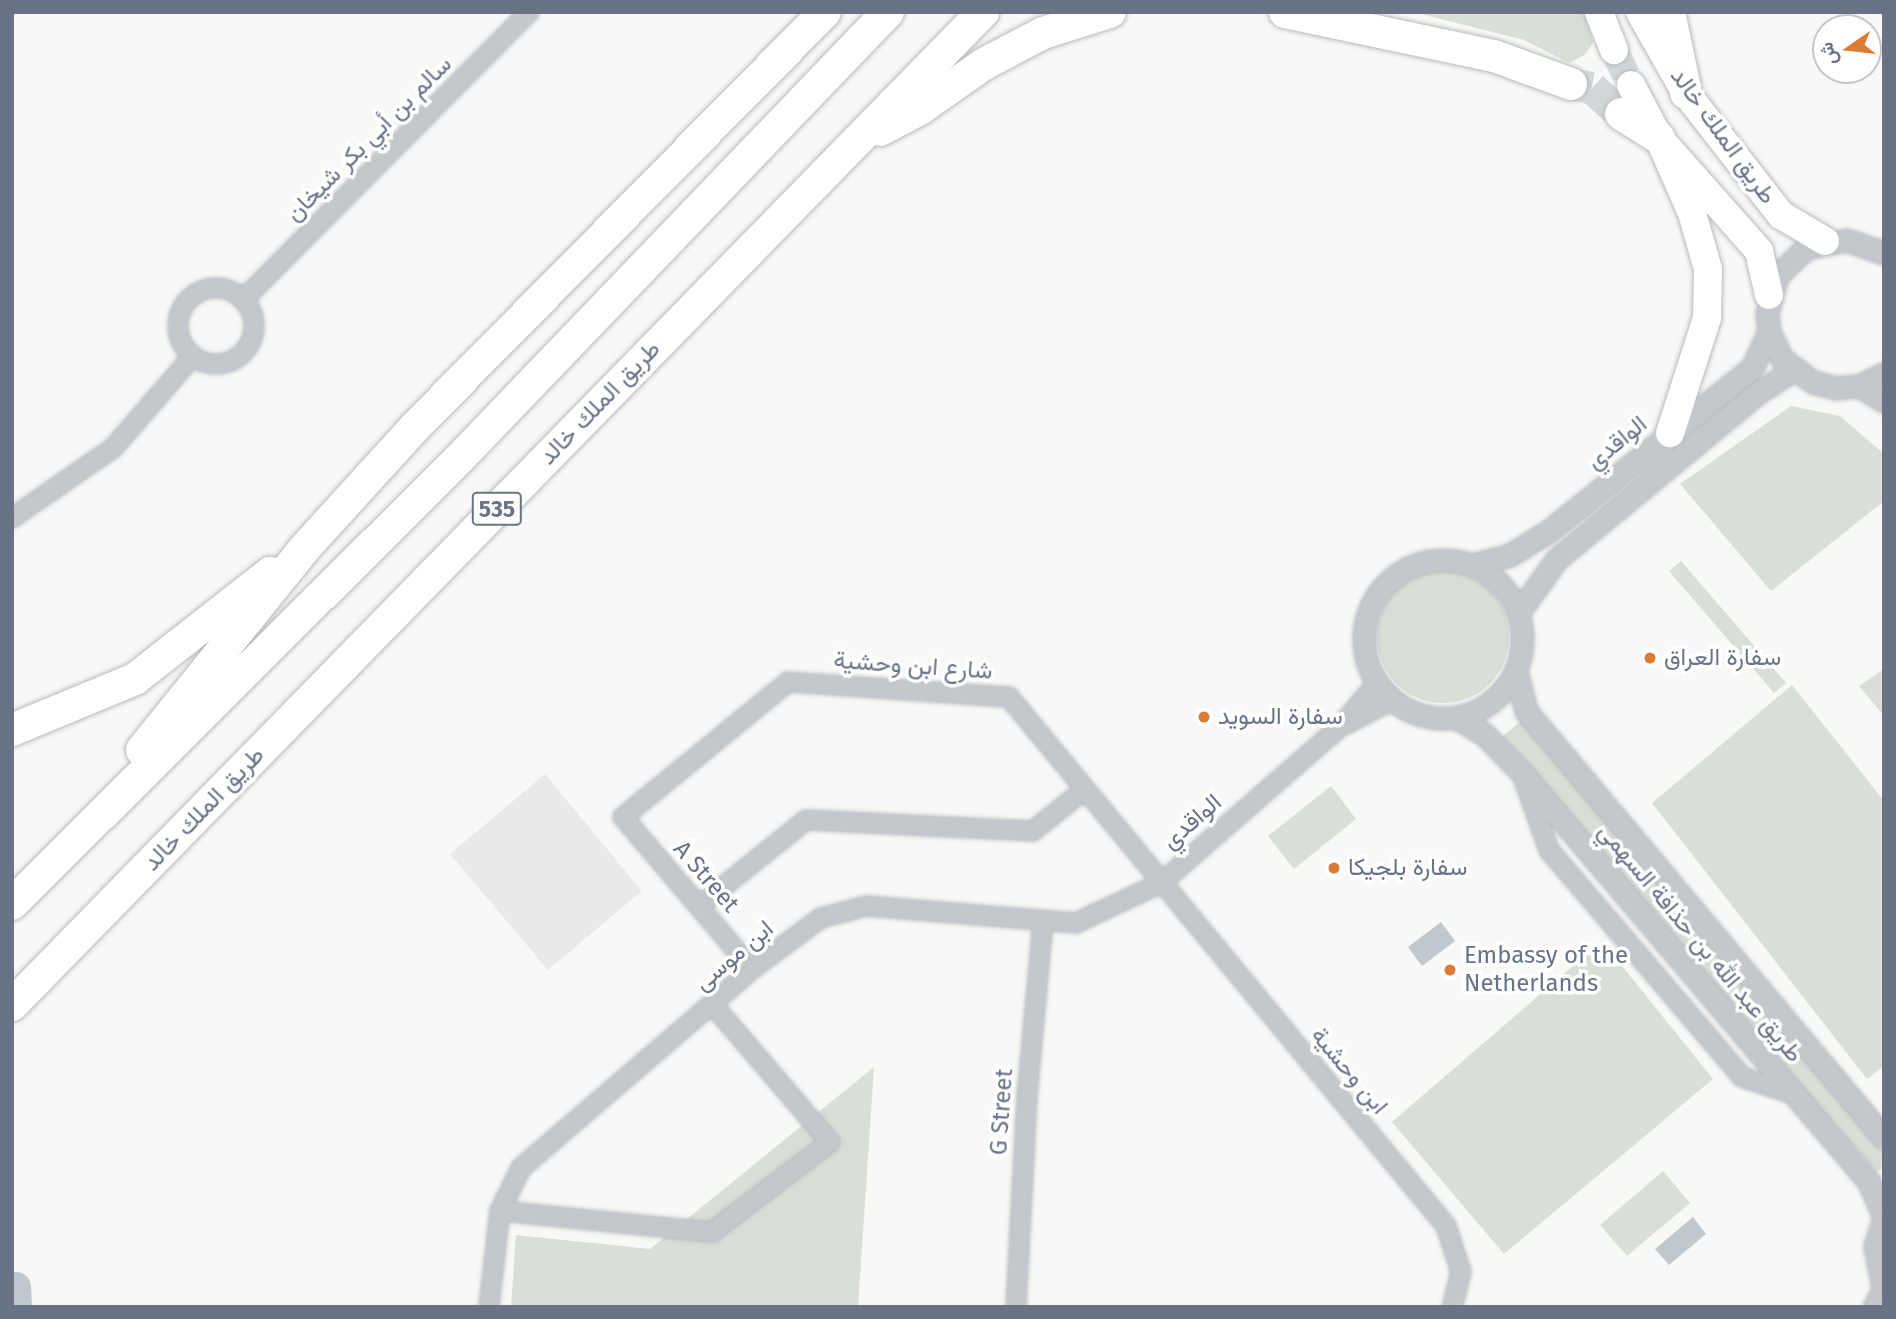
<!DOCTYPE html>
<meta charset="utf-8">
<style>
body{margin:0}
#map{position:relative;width:1896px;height:1319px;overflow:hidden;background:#f8f8f6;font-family:"Fira Sans",Vazirmatn,sans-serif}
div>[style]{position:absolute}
.built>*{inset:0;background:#e9e9e9}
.green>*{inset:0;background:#d9dfd7}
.round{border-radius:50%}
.water>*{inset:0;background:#c0c7cd}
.river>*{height:30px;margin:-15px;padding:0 15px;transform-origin:15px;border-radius:15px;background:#c0c7cd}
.primary-tunnel>*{height:28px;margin-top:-14px;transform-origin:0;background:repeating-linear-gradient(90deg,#d4d7da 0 28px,transparent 0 42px)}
.motorway-tunnel>*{height:32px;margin-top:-16px;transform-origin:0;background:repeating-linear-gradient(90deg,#d4d7da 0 32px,transparent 0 48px)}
.roads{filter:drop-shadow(0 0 2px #b7babf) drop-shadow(0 0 2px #b7babf)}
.minor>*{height:18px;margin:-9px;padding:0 9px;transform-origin:9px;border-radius:9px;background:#c4c7cb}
.minor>.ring{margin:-9px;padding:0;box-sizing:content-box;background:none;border:18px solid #c4c7cb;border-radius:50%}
.tertiary>*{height:21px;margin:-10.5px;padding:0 10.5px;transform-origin:10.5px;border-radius:10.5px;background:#c4c7cb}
.tertiary>.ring{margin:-10.5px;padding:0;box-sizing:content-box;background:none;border:21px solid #c4c7cb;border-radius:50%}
.primary>*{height:28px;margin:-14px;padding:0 14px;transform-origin:14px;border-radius:14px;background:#fff}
.motorway>*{height:32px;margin:-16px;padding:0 16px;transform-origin:16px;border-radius:16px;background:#fff}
.dots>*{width:19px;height:19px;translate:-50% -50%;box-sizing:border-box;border:4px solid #fff;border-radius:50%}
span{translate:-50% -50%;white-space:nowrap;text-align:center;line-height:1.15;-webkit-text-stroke:7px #fff;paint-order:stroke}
.shield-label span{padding:2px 5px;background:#fff;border:2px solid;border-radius:5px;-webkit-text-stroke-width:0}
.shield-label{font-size:23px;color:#697385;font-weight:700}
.street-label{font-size:24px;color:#697385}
.poi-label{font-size:24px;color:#697385}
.left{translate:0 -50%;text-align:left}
.frame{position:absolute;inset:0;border:14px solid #697385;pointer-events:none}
.north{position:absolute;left:1812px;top:14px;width:70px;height:70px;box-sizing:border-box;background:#fff;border:2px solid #c3c7ce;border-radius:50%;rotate:256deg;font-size:19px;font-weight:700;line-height:28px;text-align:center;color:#697385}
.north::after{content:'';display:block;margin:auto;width:24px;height:32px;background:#da7c34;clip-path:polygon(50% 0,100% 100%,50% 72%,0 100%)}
</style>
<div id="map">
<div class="built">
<i style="clip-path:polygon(545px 774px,642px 891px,548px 970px,450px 854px)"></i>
</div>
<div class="green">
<i style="clip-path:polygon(1413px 12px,1584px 12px,1593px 42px,1586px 54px,1569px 63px,1524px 40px)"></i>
<i style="clip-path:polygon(1791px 406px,1840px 416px,1884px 454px,1884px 501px,1771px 591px,1680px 484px)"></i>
<i style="clip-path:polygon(1681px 561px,1786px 683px,1774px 693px,1669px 571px)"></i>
<i class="round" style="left:1377px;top:571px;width:132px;height:132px"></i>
<i style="clip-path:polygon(1884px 669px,1884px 716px,1859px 686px)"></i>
<i style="clip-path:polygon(1792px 685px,1884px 801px,1884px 1066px,1867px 1079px,1652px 803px)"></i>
<i style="clip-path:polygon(1522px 720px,1713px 945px,1680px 951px,1501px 738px)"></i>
<i style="clip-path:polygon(1331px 786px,1356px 819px,1294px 869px,1268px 836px)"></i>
<i style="clip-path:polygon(1602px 941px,1713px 1079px,1504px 1254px,1392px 1122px)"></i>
<i style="clip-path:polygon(1717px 953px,1884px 1154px,1884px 1168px,1876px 1172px,1689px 961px)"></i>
<i style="clip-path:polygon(874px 1067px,858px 1307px,511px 1307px,516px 1235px,650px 1249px)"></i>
<i style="clip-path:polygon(1663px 1171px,1690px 1203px,1627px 1256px,1600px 1225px)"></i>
</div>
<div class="water">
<i style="clip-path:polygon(1441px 922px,1455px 941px,1422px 966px,1408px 947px)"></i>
<i style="clip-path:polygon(1693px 1217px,1706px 1234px,1669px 1265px,1655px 1249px)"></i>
</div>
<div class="river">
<i style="left:16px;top:1287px;width:20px;rotate:87deg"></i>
</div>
<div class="primary-tunnel">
<i style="left:1614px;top:50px;width:39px;rotate:64deg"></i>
</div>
<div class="motorway-tunnel">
<i style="left:1571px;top:84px;width:21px;rotate:11deg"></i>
<i style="left:1592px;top:88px;width:39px;rotate:42deg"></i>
</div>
<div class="roads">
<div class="minor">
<i class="ring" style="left:178px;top:288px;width:58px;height:58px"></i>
<i style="left:243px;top:300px;width:406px;rotate:-45.2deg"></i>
<i style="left:12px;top:518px;width:123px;rotate:-34.7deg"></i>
<i style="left:113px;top:448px;width:122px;rotate:-49deg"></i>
<i style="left:1346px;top:724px;width:52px;rotate:-27.6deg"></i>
<i style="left:1524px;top:780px;width:74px;rotate:70.3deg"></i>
<i style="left:1549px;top:850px;width:298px;rotate:49.6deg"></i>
<i style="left:1742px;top:1077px;width:57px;rotate:18.4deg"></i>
<i style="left:699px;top:906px;width:137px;rotate:-38.8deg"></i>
<i style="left:806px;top:820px;width:227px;rotate:2.8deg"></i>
<i style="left:1033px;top:831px;width:65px;rotate:-38.8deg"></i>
<i style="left:752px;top:969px;width:199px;rotate:-130.3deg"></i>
<i style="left:623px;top:817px;width:213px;rotate:-39.3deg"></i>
<i style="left:788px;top:682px;width:222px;rotate:3.9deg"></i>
<i style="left:1009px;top:697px;width:686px;rotate:50.44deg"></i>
<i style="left:1446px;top:1226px;width:48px;rotate:71.9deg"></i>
<i style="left:1461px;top:1272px;width:36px;rotate:104deg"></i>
<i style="left:500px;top:1211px;width:213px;rotate:5.7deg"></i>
<i style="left:712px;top:1232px;width:148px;rotate:-37.3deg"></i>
<i style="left:830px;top:1142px;width:180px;rotate:-130.5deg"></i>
<i style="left:489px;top:1307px;width:97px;rotate:-83.5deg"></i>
<i style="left:500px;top:1211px;width:48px;rotate:-64deg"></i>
<i style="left:521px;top:1168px;width:305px;rotate:-40.7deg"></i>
<i style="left:752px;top:969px;width:86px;rotate:-36.5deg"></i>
<i style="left:821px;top:918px;width:47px;rotate:-14.9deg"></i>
<i style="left:866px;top:906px;width:211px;rotate:4.6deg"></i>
<i style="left:1076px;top:923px;width:94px;rotate:-25.2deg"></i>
<i style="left:1161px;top:883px;width:237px;rotate:-41.1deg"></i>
<i style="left:1340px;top:727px;width:57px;rotate:-49.9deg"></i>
<i style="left:1016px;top:1307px;width:210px;rotate:-87deg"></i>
<i style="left:1027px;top:1097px;width:176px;rotate:-84.8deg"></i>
<i style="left:1873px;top:1307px;width:18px;rotate:-61deg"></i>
</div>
<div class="tertiary">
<i style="left:1884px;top:253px;width:40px;rotate:-161.1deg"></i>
<i style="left:1846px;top:240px;width:41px;rotate:168.7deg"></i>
<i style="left:1806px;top:248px;width:40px;rotate:136deg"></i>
<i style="left:1777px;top:276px;width:38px;rotate:105deg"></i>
<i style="left:1767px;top:313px;width:19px;rotate:84deg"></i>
<i style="left:1769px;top:332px;width:30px;rotate:64deg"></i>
<i style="left:1782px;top:359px;width:39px;rotate:37deg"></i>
<i style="left:1813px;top:382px;width:23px;rotate:15deg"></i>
<i style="left:1835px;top:388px;width:24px;rotate:-5deg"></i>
<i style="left:1859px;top:386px;width:28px;rotate:-26deg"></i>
<i style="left:1859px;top:386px;width:29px;rotate:31deg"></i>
<i class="ring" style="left:1364px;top:560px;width:137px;height:137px"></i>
<i style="left:1473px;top:565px;width:38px;rotate:-15deg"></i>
<i style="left:1510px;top:555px;width:46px;rotate:-31.6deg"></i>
<i style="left:1549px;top:531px;width:260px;rotate:-38.8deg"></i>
<i style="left:1752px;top:368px;width:40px;rotate:-65deg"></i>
<i style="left:1518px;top:613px;width:67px;rotate:-54.2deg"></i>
<i style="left:1557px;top:559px;width:262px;rotate:-39.6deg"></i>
<i style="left:1759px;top:392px;width:40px;rotate:-32.9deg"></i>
<i style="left:1516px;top:670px;width:42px;rotate:76.3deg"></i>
<i style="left:1526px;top:711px;width:557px;rotate:50.02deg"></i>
<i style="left:1457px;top:718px;width:33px;rotate:31deg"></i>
<i style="left:1485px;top:735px;width:53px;rotate:45.8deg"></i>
<i style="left:1522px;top:773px;width:536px;rotate:49.69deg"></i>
<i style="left:1869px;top:1182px;width:39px;rotate:67deg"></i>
<i style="left:1884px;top:1218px;width:29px;rotate:108deg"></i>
<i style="left:1875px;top:1246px;width:48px;rotate:79.2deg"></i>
</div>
<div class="primary">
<i style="left:1599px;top:12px;width:41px;rotate:68.5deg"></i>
<i style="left:1640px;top:12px;width:93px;rotate:60.4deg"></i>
<i style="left:1686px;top:93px;width:155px;rotate:52.1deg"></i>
<i style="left:1781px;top:215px;width:51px;rotate:30.6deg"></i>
<i style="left:1631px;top:85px;width:60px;rotate:62.2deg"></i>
<i style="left:1659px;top:138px;width:151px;rotate:48.5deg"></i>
<i style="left:1759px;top:251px;width:45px;rotate:77.2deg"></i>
<i style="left:1659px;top:138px;width:82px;rotate:66.3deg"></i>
<i style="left:1692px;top:213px;width:58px;rotate:74.1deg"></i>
<i style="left:1708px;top:269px;width:49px;rotate:91.2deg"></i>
<i style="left:1707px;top:318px;width:121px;rotate:107.8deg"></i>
</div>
<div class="motorway">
<i style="left:1285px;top:12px;width:214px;rotate:11.9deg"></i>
<i style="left:1494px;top:56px;width:82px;rotate:20deg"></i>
<i style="left:1669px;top:12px;width:83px;rotate:78.1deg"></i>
<i style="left:1621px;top:114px;width:45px;rotate:32.3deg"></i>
<i style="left:880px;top:130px;width:45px;rotate:-27.7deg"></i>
<i style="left:920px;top:109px;width:78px;rotate:-35.1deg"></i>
<i style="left:984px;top:64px;width:67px;rotate:-27.7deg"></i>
<i style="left:1043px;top:33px;width:70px;rotate:-17.4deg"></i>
<i style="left:12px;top:730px;width:133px;rotate:-22.5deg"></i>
<i style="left:135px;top:679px;width:172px;rotate:-38.1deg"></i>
<i style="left:142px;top:750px;width:260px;rotate:-51.1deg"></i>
<i style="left:305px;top:548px;width:164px;rotate:-47.7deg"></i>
<i style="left:415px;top:427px;width:583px;rotate:-45.35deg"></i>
<i style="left:12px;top:904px;width:632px;rotate:-44.87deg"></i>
<i style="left:460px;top:458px;width:618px;rotate:-46.18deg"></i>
<i style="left:12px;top:1005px;width:1389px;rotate:-45.64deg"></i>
</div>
</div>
<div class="dots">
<i style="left:1650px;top:658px;background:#da7c34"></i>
<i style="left:1204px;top:717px;background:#da7c34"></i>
<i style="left:1334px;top:868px;background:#da7c34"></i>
<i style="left:1450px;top:970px;background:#da7c34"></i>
</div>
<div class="shield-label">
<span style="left:497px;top:509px">535</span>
</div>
<div class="street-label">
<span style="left:1723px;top:136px;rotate:54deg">طريق الملك خالد</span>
<span style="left:369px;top:139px;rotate:-45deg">سالم بن أبي بكر شيخان</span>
<span style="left:600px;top:403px;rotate:-46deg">طريق الملك خالد</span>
<span style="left:1617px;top:443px;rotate:-39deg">الواقدي</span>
<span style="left:913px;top:666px;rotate:4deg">شارع ابن وحشية</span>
<span style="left:204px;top:809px;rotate:-46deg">طريق الملك خالد</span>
<span style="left:1192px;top:822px;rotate:-41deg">الواقدي</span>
<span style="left:706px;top:877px;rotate:49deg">A Street</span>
<span style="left:1700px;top:943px;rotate:50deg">طريق عبد الله بن حذافة السهمي</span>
<span style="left:734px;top:956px;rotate:-40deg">ابن موسى</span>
<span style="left:1349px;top:1071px;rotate:50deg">ابن وحشية</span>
<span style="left:1002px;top:1112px;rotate:-86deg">G Street</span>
</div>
<div class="poi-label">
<span class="left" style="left:1664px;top:658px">سفارة العراق</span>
<span class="left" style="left:1218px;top:717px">سفارة السويد</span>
<span class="left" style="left:1348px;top:868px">سفارة بلجيكا</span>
<span class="left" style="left:1464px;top:970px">Embassy of the<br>Netherlands</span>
</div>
<div class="frame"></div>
<div class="north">ش</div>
</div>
